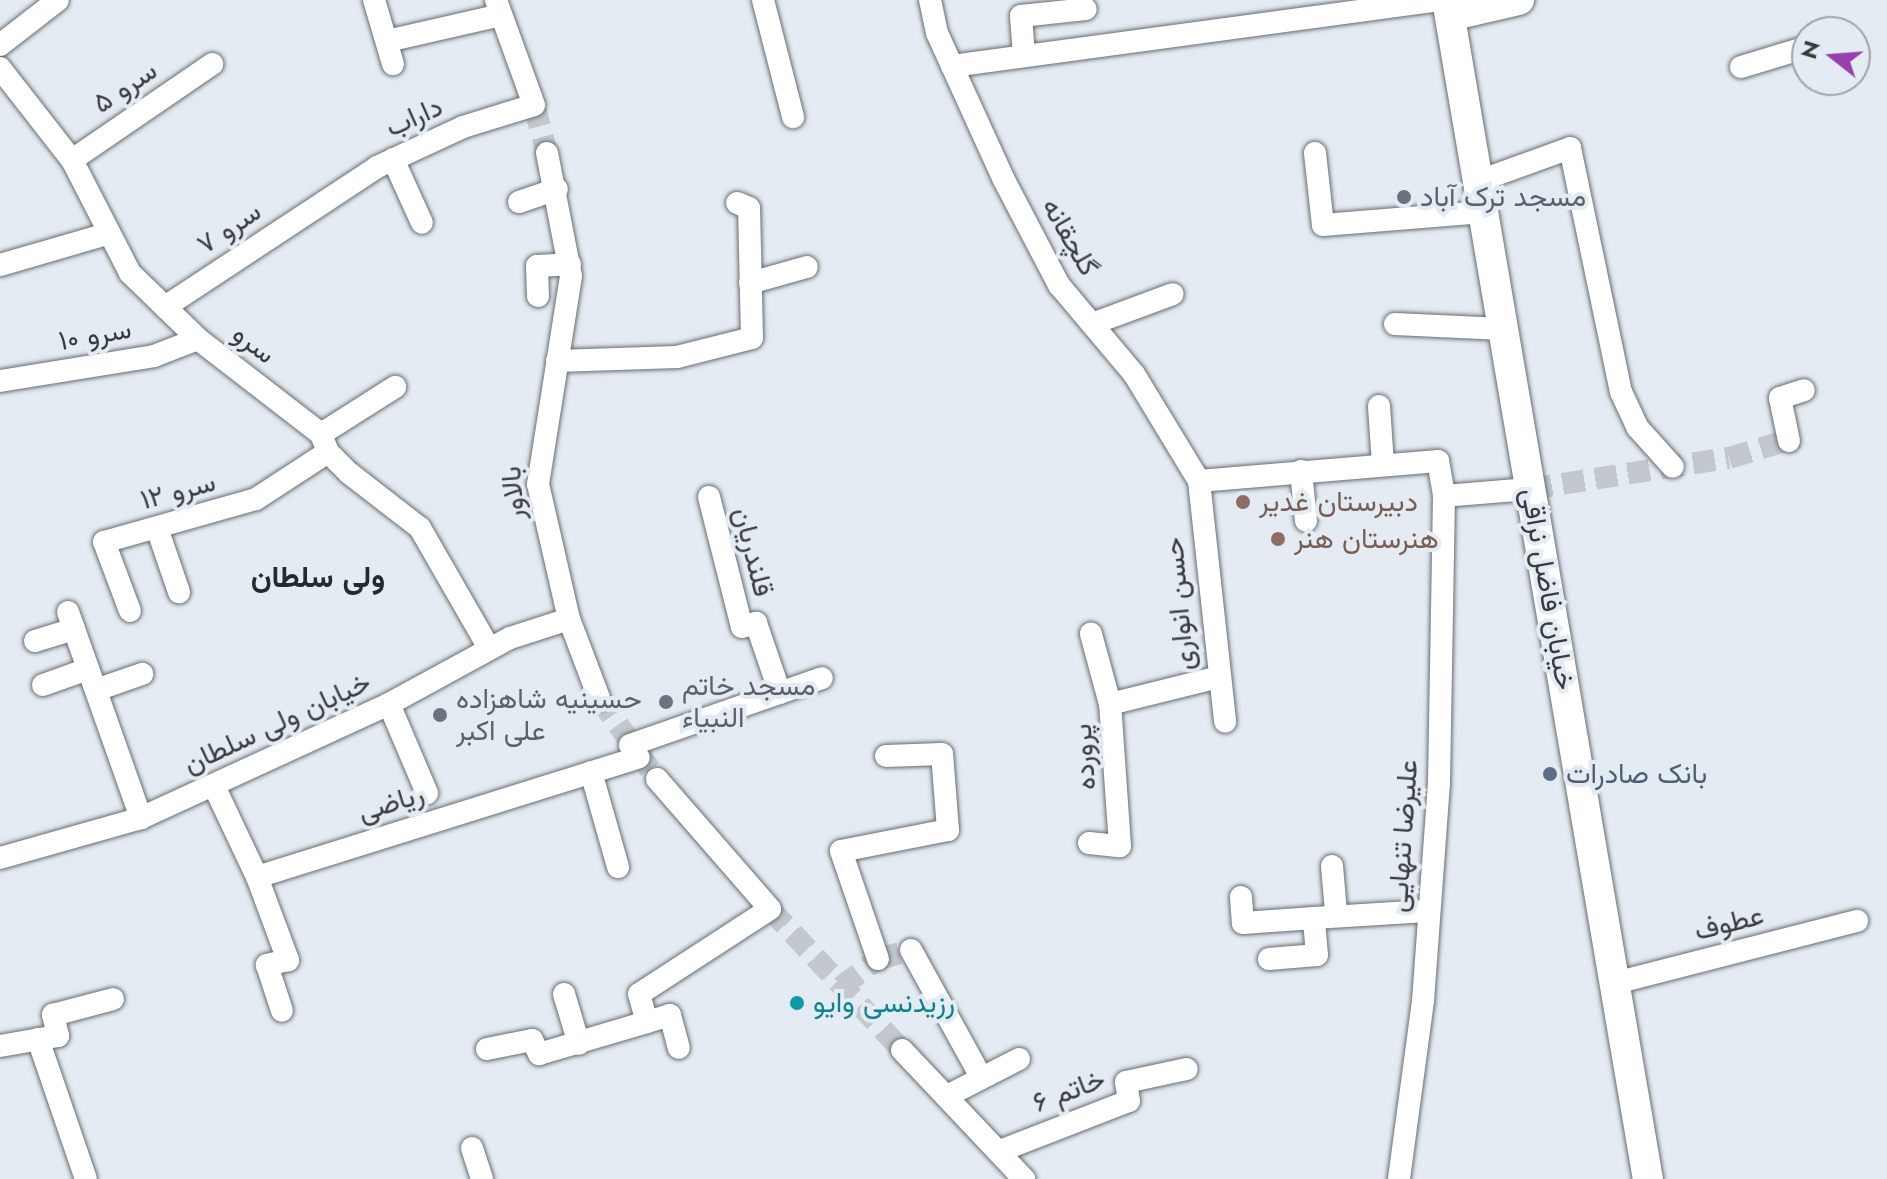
<!DOCTYPE html>
<meta charset="utf-8">
<style>
body{margin:0}
#map{position:relative;width:1887px;height:1179px;overflow:hidden;background:#e4ebf2;font-family:Jost,Vazirmatn,sans-serif}
div>[style]{position:absolute}
.minor-tunnel>*{height:22px;margin-top:-11px;transform-origin:0;background:repeating-linear-gradient(90deg,#c2c8ce 0 22px,transparent 0 33px)}
.roads{filter:drop-shadow(0 0 2px #676d72) drop-shadow(0 0 2px #676d72)}
.minor>*{height:22px;margin:-11px;padding:0 11px;transform-origin:11px;border-radius:11px;background:#fff}
.secondary>*{height:30px;margin:-15px;padding:0 15px;transform-origin:15px;border-radius:15px;background:#fff}
.dots>*{width:22px;height:22px;translate:-50% -50%;box-sizing:border-box;border:4px solid #e4ebf2;border-radius:50%}
span{translate:-50% -50%;white-space:nowrap;text-align:center;line-height:1.15;-webkit-text-stroke:8px #e4ebf2;paint-order:stroke}
.street-label{font-size:28px;color:#383b3d}
.worship-label{font-size:28px;color:#5b616d}
.left{translate:0 -50%;text-align:left}
.education-label{font-size:28px;color:#785e54}
.service-label{font-size:28px;color:#4e5e75}
.culture-label{font-size:28px;color:#0d838f}
.neighbourhood-label{font-size:30px;color:#252a2f;font-weight:700}
.north{position:absolute;left:1791px;top:16px;width:80px;height:80px;box-sizing:border-box;background:#e4ebf2;border:2px solid #9fa5aa;border-radius:50%;rotate:287deg;font-size:22px;font-weight:700;line-height:32px;text-align:center;color:#383b3d}
.north::after{content:'';display:block;margin:auto;width:28px;height:36px;background:#9840ad;clip-path:polygon(50% 0,100% 100%,50% 72%,0 100%)}
</style>
<div id="map">
<div class="minor-tunnel">
<i style="left:534px;top:105px;width:50px;rotate:74.8deg"></i>
<i style="left:1530px;top:489px;width:201px;rotate:-8.9deg"></i>
<i style="left:1729px;top:458px;width:72px;rotate:-16.9deg"></i>
<i style="left:599px;top:698px;width:100px;rotate:54.4deg"></i>
<i style="left:770px;top:909px;width:193px;rotate:46.9deg"></i>
<i style="left:841px;top:987px;width:46px;rotate:-37.1deg"></i>
<i style="left:878px;top:959px;width:34px;rotate:-15deg"></i>
</div>
<div class="roads">
<div class="minor">
<i style="left:374px;top:0;width:67px;rotate:73.5deg"></i>
<i style="left:763px;top:0;width:121px;rotate:75.6deg"></i>
<i style="left:930px;top:0;width:34px;rotate:78deg"></i>
<i style="left:937px;top:33px;width:162px;rotate:65.5deg"></i>
<i style="left:1004px;top:180px;width:119px;rotate:62.4deg"></i>
<i style="left:1059px;top:285px;width:116px;rotate:49.9deg"></i>
<i style="left:1134px;top:374px;width:125px;rotate:58.7deg"></i>
<i style="left:1199px;top:481px;width:242px;rotate:83.8deg"></i>
<i style="left:387px;top:41px;width:117px;rotate:-12.8deg"></i>
<i style="left:0;top:45px;width:73px;rotate:-37.8deg"></i>
<i style="left:1024px;top:56px;width:40px;rotate:-94.3deg"></i>
<i style="left:1021px;top:16px;width:65px;rotate:-6.1deg"></i>
<i style="left:952px;top:66px;width:490px;rotate:-7.7deg"></i>
<i style="left:1741px;top:67px;width:69px;rotate:-16.9deg"></i>
<i style="left:0;top:68px;width:117px;rotate:52deg"></i>
<i style="left:72px;top:160px;width:127px;rotate:62.8deg"></i>
<i style="left:130px;top:273px;width:95px;rotate:44.1deg"></i>
<i style="left:198px;top:339px;width:155px;rotate:37.7deg"></i>
<i style="left:321px;top:434px;width:19px;rotate:69deg"></i>
<i style="left:328px;top:452px;width:30px;rotate:45deg"></i>
<i style="left:349px;top:473px;width:90px;rotate:37.8deg"></i>
<i style="left:420px;top:528px;width:138px;rotate:60.1deg"></i>
<i style="left:547px;top:153px;width:125px;rotate:79deg"></i>
<i style="left:571px;top:276px;width:211px;rotate:99deg"></i>
<i style="left:538px;top:484px;width:139px;rotate:77.1deg"></i>
<i style="left:569px;top:619px;width:85px;rotate:69.2deg"></i>
<i style="left:1315px;top:153px;width:72px;rotate:83.7deg"></i>
<i style="left:1323px;top:225px;width:161px;rotate:-4.6deg"></i>
<i style="left:393px;top:159px;width:70px;rotate:65.6deg"></i>
<i style="left:72px;top:160px;width:170px;rotate:-34.4deg"></i>
<i style="left:1479px;top:181px;width:97px;rotate:-19.9deg"></i>
<i style="left:1570px;top:148px;width:249px;rotate:78.2deg"></i>
<i style="left:1621px;top:392px;width:40px;rotate:65deg"></i>
<i style="left:1638px;top:428px;width:52px;rotate:48.1deg"></i>
<i style="left:519px;top:202px;width:40px;rotate:-18.9deg"></i>
<i style="left:0;top:265px;width:111px;rotate:-16.2deg"></i>
<i style="left:750px;top:283px;width:59px;rotate:-15.7deg"></i>
<i style="left:538px;top:296px;width:30px;rotate:-92deg"></i>
<i style="left:537px;top:266px;width:33px;rotate:-3deg"></i>
<i style="left:165px;top:307px;width:254px;rotate:-33.4deg"></i>
<i style="left:377px;top:167px;width:95px;rotate:-24.9deg"></i>
<i style="left:463px;top:127px;width:74px;rotate:-17.2deg"></i>
<i style="left:534px;top:105px;width:112px;rotate:-109.9deg"></i>
<i style="left:1092px;top:324px;width:86px;rotate:-20.3deg"></i>
<i style="left:1395px;top:324px;width:108px;rotate:2.7deg"></i>
<i style="left:557px;top:361px;width:120px;rotate:-1.9deg"></i>
<i style="left:677px;top:357px;width:77px;rotate:-14.2deg"></i>
<i style="left:752px;top:338px;width:130px;rotate:-91.3deg"></i>
<i style="left:749px;top:208px;width:13px;rotate:-157deg"></i>
<i style="left:0;top:381px;width:156px;rotate:-9.2deg"></i>
<i style="left:154px;top:356px;width:47px;rotate:-21.1deg"></i>
<i style="left:1379px;top:406px;width:59px;rotate:86.1deg"></i>
<i style="left:321px;top:434px;width:88px;rotate:-32.4deg"></i>
<i style="left:1789px;top:441px;width:44px;rotate:-101.8deg"></i>
<i style="left:1780px;top:398px;width:25px;rotate:-18deg"></i>
<i style="left:1301px;top:471px;width:50px;rotate:84.3deg"></i>
<i style="left:1199px;top:481px;width:240px;rotate:-4.8deg"></i>
<i style="left:1438px;top:461px;width:36px;rotate:80deg"></i>
<i style="left:1444px;top:496px;width:287px;rotate:91deg"></i>
<i style="left:1439px;top:783px;width:219px;rotate:94.2deg"></i>
<i style="left:1423px;top:1001px;width:180px;rotate:97.7deg"></i>
<i style="left:1444px;top:496px;width:86px;rotate:-4.7deg"></i>
<i style="left:709px;top:497px;width:134px;rotate:75.8deg"></i>
<i style="left:742px;top:627px;width:15px;rotate:-16deg"></i>
<i style="left:756px;top:623px;width:74px;rotate:71.1deg"></i>
<i style="left:157px;top:528px;width:68px;rotate:71deg"></i>
<i style="left:130px;top:611px;width:74px;rotate:-110.6deg"></i>
<i style="left:104px;top:542px;width:158px;rotate:-15.8deg"></i>
<i style="left:256px;top:499px;width:86px;rotate:-33.1deg"></i>
<i style="left:68px;top:612px;width:219px;rotate:70.5deg"></i>
<i style="left:35px;top:641px;width:41px;rotate:-17.1deg"></i>
<i style="left:43px;top:685px;width:48px;rotate:-19.6deg"></i>
<i style="left:96px;top:690px;width:49px;rotate:-19.2deg"></i>
<i style="left:389px;top:704px;width:97px;rotate:66.9deg"></i>
<i style="left:1110px;top:704px;width:108px;rotate:-13.9deg"></i>
<i style="left:630px;top:745px;width:203px;rotate:-19.2deg"></i>
<i style="left:591px;top:772px;width:99px;rotate:74.1deg"></i>
<i style="left:657px;top:779px;width:172px;rotate:49deg"></i>
<i style="left:770px;top:909px;width:156px;rotate:147deg"></i>
<i style="left:639px;top:994px;width:29px;rotate:74deg"></i>
<i style="left:647px;top:1022px;width:24px;rotate:-17deg"></i>
<i style="left:670px;top:1015px;width:34px;rotate:75deg"></i>
<i style="left:214px;top:786px;width:101px;rotate:64.7deg"></i>
<i style="left:257px;top:877px;width:400px;rotate:-17.4deg"></i>
<i style="left:1089px;top:843px;width:31px;rotate:6deg"></i>
<i style="left:1120px;top:846px;width:142px;rotate:-94deg"></i>
<i style="left:1110px;top:704px;width:73px;rotate:-105.2deg"></i>
<i style="left:0;top:858px;width:147px;rotate:-15.8deg"></i>
<i style="left:141px;top:818px;width:273px;rotate:-24.7deg"></i>
<i style="left:389px;top:704px;width:138px;rotate:-28.6deg"></i>
<i style="left:510px;top:638px;width:62px;rotate:-17.9deg"></i>
<i style="left:1332px;top:866px;width:47px;rotate:85.1deg"></i>
<i style="left:257px;top:877px;width:89px;rotate:69.5deg"></i>
<i style="left:288px;top:960px;width:22px;rotate:167deg"></i>
<i style="left:267px;top:965px;width:48px;rotate:71.9deg"></i>
<i style="left:1241px;top:897px;width:26px;rotate:86deg"></i>
<i style="left:1243px;top:923px;width:71px;rotate:-4deg"></i>
<i style="left:911px;top:950px;width:145px;rotate:61.1deg"></i>
<i style="left:878px;top:959px;width:114px;rotate:-108.9deg"></i>
<i style="left:841px;top:851px;width:109px;rotate:-11.1deg"></i>
<i style="left:948px;top:830px;width:76px;rotate:-94.5deg"></i>
<i style="left:942px;top:754px;width:56px;rotate:178deg"></i>
<i style="left:1269px;top:959px;width:48px;rotate:-4.8deg"></i>
<i style="left:1317px;top:955px;width:37px;rotate:-95deg"></i>
<i style="left:1314px;top:918px;width:113px;rotate:-3.5deg"></i>
<i style="left:1615px;top:983px;width:250px;rotate:-14.4deg"></i>
<i style="left:564px;top:994px;width:52px;rotate:73.3deg"></i>
<i style="left:38px;top:1039px;width:148px;rotate:71.1deg"></i>
<i style="left:0;top:1046px;width:59px;rotate:-9.8deg"></i>
<i style="left:58px;top:1036px;width:22px;rotate:-103deg"></i>
<i style="left:53px;top:1015px;width:62px;rotate:-14.9deg"></i>
<i style="left:487px;top:1049px;width:46px;rotate:-11.3deg"></i>
<i style="left:532px;top:1040px;width:16px;rotate:63deg"></i>
<i style="left:539px;top:1054px;width:113px;rotate:-16.5deg"></i>
<i style="left:902px;top:1050px;width:178px;rotate:46.6deg"></i>
<i style="left:947px;top:1096px;width:81px;rotate:-27.2deg"></i>
<i style="left:472px;top:1148px;width:33px;rotate:72deg"></i>
<i style="left:1000px;top:1151px;width:138px;rotate:-21.2deg"></i>
<i style="left:1129px;top:1101px;width:19px;rotate:-99deg"></i>
<i style="left:1126px;top:1082px;width:62px;rotate:-12deg"></i>
</div>
<div class="secondary">
<i style="left:1447px;top:0;width:1196px;rotate:80.33deg"></i>
<i style="left:1450px;top:16px;width:71px;rotate:-13.1deg"></i>
</div>
</div>
<div class="dots">
<i style="left:1404px;top:197px;background:#6b7280"></i>
<i style="left:1243px;top:502px;background:#8d6e63"></i>
<i style="left:1278px;top:539px;background:#8d6e63"></i>
<i style="left:666px;top:702px;background:#6b7280"></i>
<i style="left:440px;top:715px;background:#6b7280"></i>
<i style="left:1550px;top:774px;background:#5c6f8a"></i>
<i style="left:797px;top:1003px;background:#0f9aa8"></i>
</div>
<div class="street-label">
<span style="left:125px;top:87px;rotate:-34deg">سرو ۵</span>
<span style="left:414px;top:117px;rotate:-24deg">داراب</span>
<span style="left:229px;top:228px;rotate:-34deg">سرو ۷</span>
<span style="left:1070px;top:237px;rotate:60deg">گلچقانه</span>
<span style="left:95px;top:335px;rotate:-10deg">سرو ۱۰</span>
<span style="left:254px;top:344px;rotate:38deg">سرو</span>
<span style="left:178px;top:491px;rotate:-15deg">سرو ۱۲</span>
<span style="left:513px;top:493px;rotate:-94deg">بالاور</span>
<span style="left:753px;top:552px;rotate:76deg">قلندریان</span>
<span style="left:1548px;top:589px;rotate:80deg">خیابان فاضل نراقی</span>
<span style="left:1179px;top:604px;rotate:-95deg">حسن انواری</span>
<span style="left:277px;top:723px;rotate:-25deg">خیابان ولی سلطان</span>
<span style="left:1084px;top:757px;rotate:-94deg">پرورده</span>
<span style="left:391px;top:803px;rotate:-17deg">ریاضی</span>
<span style="left:1403px;top:836px;rotate:-86deg">علیرضا تنهایی</span>
<span style="left:1729px;top:923px;rotate:-14deg">عطوف</span>
<span style="left:1069px;top:1091px;rotate:-21deg">خاتم ۶</span>
</div>
<div class="worship-label">
<span class="left" style="left:1420px;top:197px">مسجد ترک آباد</span>
<span class="left" style="left:682px;top:702px">مسجد خاتم<br>النبیاء</span>
<span class="left" style="left:456px;top:715px">حسینیه شاهزاده<br>علی اکبر</span>
</div>
<div class="education-label">
<span class="left" style="left:1259px;top:502px">دبیرستان غدیر</span>
<span class="left" style="left:1294px;top:539px">هنرستان هنر</span>
</div>
<div class="service-label">
<span class="left" style="left:1566px;top:774px">بانک صادرات</span>
</div>
<div class="culture-label">
<span class="left" style="left:813px;top:1003px">رزیدنسی وایو</span>
</div>
<div class="neighbourhood-label">
<span style="left:318px;top:577px">ولی سلطان</span>
</div>
<div class="north">N</div>
</div>
